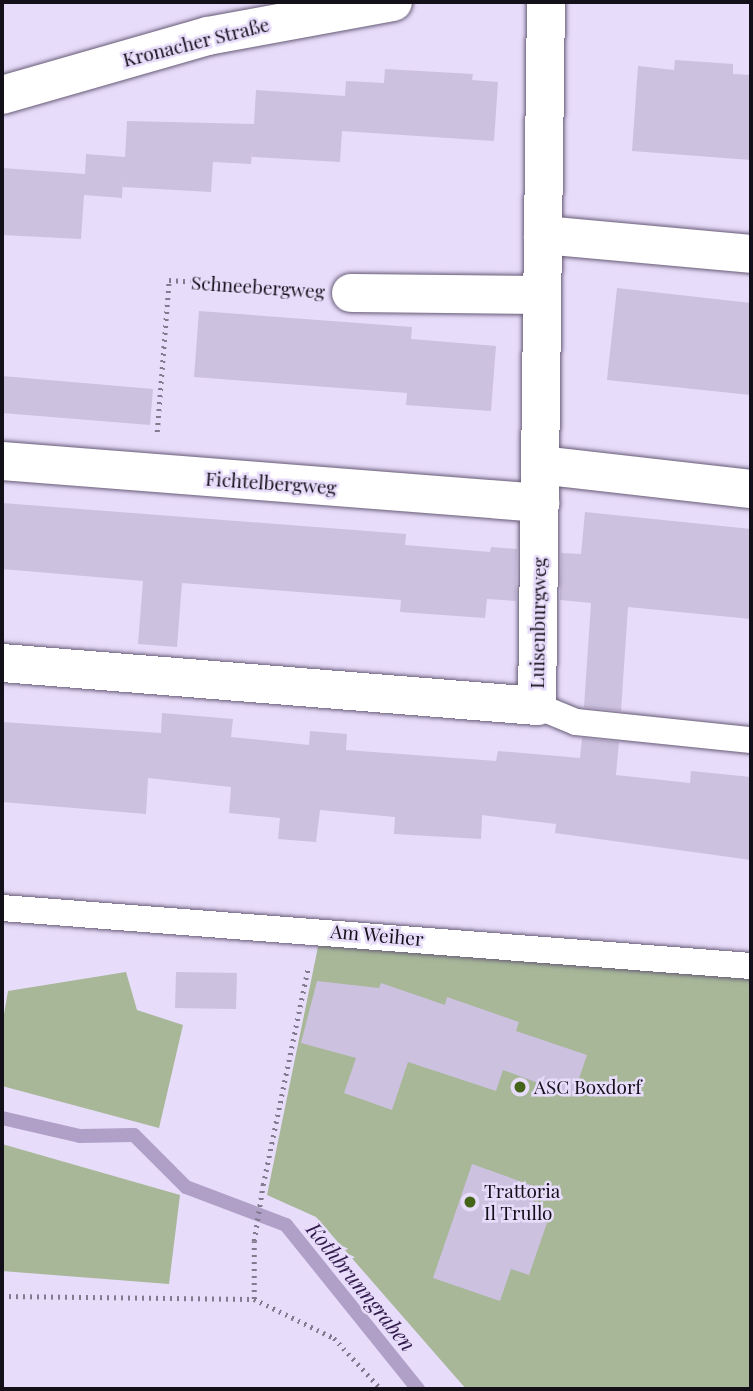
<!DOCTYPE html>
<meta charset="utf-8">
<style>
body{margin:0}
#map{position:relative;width:753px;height:1391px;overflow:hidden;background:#e7dcfa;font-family:"Playfair Display",serif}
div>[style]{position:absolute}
.green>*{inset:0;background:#a7b798}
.stream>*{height:14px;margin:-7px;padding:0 7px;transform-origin:7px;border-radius:7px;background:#b0a0c8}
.building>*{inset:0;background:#ccc1df}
.path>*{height:4.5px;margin-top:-2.25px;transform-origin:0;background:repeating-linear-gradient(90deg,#827a8f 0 2px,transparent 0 7px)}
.roads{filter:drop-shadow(0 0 2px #675c76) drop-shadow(0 0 2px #675c76)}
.service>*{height:26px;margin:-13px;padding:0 13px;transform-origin:13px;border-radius:13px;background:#fff}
.minor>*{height:38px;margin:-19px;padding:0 19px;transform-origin:19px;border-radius:19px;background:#fff}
.dots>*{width:19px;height:19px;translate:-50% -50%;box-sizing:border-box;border:4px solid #e7dcfa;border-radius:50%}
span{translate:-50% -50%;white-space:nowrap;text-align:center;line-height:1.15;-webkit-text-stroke:5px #e7dcfa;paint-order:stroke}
.street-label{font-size:19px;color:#14101a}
.poi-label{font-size:19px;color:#14101a}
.left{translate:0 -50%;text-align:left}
.water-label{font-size:21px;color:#331b4d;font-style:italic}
.frame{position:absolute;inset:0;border:4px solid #14101a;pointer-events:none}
</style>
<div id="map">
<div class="green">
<i style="clip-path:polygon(319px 942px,751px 979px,751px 1389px,466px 1389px,316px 1217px,267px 1195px)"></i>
<i style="clip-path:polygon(126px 972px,137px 1010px,183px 1025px,159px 1128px,2px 1086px,2px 1026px,8px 991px)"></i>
<i style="clip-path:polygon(2px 1144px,180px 1195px,169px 1284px,2px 1271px)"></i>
</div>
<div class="stream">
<i style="left:2px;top:1118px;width:80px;rotate:13deg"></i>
<i style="left:80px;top:1136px;width:54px;rotate:-1.1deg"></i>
<i style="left:134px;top:1135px;width:74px;rotate:45deg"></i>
<i style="left:186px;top:1187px;width:107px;rotate:20.8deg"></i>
<i style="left:286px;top:1225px;width:211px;rotate:51.2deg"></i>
</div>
<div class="building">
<i style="clip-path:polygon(675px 60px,733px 64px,733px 74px,751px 75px,751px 160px,632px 151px,638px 66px,674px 70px)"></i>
<i style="clip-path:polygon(385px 69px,473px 74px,472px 80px,498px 82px,494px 141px,342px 131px,340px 162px,252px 157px,252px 151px,251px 164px,213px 162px,211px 192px,123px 187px,123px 179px,122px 198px,84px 195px,81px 239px,2px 235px,2px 168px,85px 174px,86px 154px,125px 157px,127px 121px,254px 124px,256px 90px,345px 96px,346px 81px,384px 83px)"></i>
<i style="clip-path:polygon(617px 288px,751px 303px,751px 395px,607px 380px)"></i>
<i style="clip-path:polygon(199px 311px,412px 327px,411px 339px,496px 346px,491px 411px,406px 405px,407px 393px,194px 377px)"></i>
<i style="clip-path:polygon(2px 376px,153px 389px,150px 425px,2px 413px)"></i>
<i style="clip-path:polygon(2px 503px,406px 534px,405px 545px,490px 552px,491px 547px,517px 549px,516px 601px,487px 599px,485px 618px,400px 612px,401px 600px,182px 583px,177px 647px,138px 644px,143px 581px,2px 569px)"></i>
<i style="clip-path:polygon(585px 512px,751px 529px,751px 619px,628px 607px,621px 711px,584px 707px,591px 603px,560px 600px,561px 553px,581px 554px)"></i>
<i style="clip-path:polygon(162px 713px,233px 719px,231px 737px,309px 745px,310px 731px,347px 734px,346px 750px,496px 761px,498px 751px,580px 758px,582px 738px,619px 742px,616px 775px,690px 783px,691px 771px,751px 777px,751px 860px,555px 833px,556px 824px,482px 815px,481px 839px,394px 834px,395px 817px,320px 810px,316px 842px,278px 839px,280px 818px,229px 813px,231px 787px,148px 778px,146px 814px,2px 802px,2px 722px,161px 733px)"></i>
<i style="clip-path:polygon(176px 972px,237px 973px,236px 1009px,175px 1008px)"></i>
<i style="clip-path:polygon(317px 981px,379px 988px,381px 983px,445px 1005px,447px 997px,519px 1022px,516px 1031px,587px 1055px,573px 1096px,503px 1070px,496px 1091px,408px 1062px,392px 1110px,344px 1093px,356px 1058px,301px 1043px)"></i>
<i style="clip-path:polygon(472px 1164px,539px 1188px,529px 1217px,547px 1223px,529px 1275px,511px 1269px,500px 1301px,433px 1278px)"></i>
</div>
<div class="path">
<i style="left:157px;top:432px;width:152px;rotate:-85.5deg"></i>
<i style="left:169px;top:280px;width:140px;rotate:4.1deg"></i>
<i style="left:2px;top:1296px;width:252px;rotate:0.7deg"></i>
<i style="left:254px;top:1299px;width:58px;rotate:-90deg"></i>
<i style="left:254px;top:1241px;width:57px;rotate:-80.9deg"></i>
<i style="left:263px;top:1185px;width:222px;rotate:-78.3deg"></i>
<i style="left:254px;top:1299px;width:89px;rotate:26deg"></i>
<i style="left:334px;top:1338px;width:69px;rotate:47.3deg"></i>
</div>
<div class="roads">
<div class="service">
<i style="left:537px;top:706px;width:42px;rotate:22.3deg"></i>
<i style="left:576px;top:722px;width:176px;rotate:5.9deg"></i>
<i style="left:2px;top:908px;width:751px;rotate:4.43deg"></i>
</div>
<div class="minor">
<i style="left:2px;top:95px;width:214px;rotate:-16deg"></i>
<i style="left:208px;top:36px;width:188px;rotate:-10.4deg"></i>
<i style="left:543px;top:235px;width:209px;rotate:5.2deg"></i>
<i style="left:351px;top:293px;width:191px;rotate:0.6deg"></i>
<i style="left:2px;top:461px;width:540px;rotate:4.46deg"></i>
<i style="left:540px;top:465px;width:212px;rotate:6.5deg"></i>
<i style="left:2px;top:663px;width:537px;rotate:4.6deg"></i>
<i style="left:537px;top:706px;width:704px;rotate:-89.27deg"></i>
</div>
</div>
<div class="dots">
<i style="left:520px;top:1087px;background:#44641a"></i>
<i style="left:470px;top:1202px;background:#44641a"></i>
</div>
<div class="street-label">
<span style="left:196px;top:42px;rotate:-14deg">Kronacher Straße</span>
<span style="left:258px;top:287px;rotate:4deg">Schneebergweg</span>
<span style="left:271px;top:483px;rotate:4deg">Fichtelbergweg</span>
<span style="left:538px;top:623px;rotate:-89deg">Luisenburgweg</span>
<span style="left:377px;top:935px;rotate:5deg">Am Weiher</span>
</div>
<div class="poi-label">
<span class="left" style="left:534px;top:1087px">ASC Boxdorf</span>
<span class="left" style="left:484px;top:1202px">Trattoria<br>Il Trullo</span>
</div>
<div class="water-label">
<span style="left:362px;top:1286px;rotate:51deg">Kothbrunngraben</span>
</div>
<div class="frame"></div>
</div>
